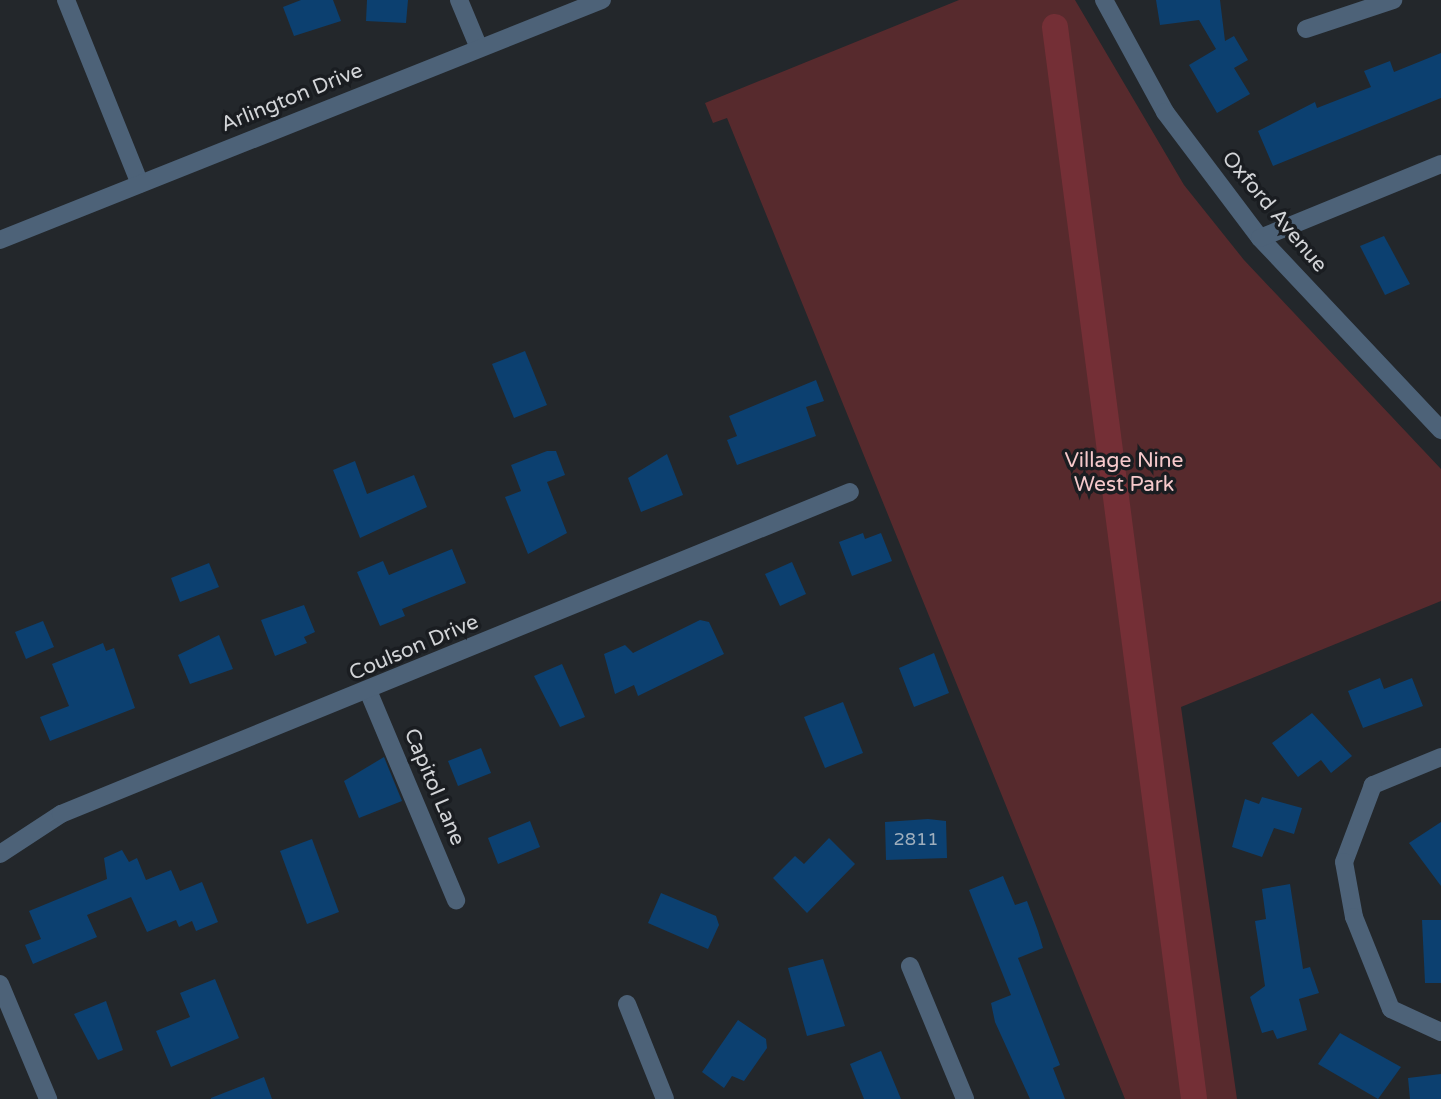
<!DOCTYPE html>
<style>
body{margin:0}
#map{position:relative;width:1441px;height:1099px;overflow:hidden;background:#23272b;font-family:"Varela Round",sans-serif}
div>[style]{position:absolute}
.green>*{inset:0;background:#572a2d}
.canal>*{height:26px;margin:-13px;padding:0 13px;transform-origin:13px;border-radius:13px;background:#742f36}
.building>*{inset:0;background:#0c4070}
.minor>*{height:18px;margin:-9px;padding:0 9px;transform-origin:9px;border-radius:9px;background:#4d6278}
span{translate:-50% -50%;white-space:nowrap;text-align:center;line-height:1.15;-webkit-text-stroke:7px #1a1d21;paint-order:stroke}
.number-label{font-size:18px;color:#a0afbd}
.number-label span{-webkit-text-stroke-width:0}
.street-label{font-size:21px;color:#d2d4d7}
.park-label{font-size:21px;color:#f6c9cb}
</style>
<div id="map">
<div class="green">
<i style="clip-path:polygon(959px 0,1075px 0,1184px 185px,1244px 260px,1441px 469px,1441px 601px,1181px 707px,1237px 1099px,1125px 1099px,727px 118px,713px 123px,705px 103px)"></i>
</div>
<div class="canal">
<i style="left:1055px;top:27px;width:1081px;rotate:82.61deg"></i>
</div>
<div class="building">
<i style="clip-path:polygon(301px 0,333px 0,341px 21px,294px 36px,283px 7px)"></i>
<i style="clip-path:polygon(367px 0,408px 0,406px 23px,366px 21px)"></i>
<i style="clip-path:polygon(1156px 0,1220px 0,1225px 41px,1234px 36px,1248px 60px,1234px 68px,1250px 94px,1217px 113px,1189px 65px,1216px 49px,1199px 20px,1160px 25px)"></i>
<i style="clip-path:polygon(1441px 53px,1441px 98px,1273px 166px,1258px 131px,1315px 102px,1317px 108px,1371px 87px,1364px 71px,1390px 61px,1394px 72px)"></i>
<i style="clip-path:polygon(1384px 236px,1410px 284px,1385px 295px,1360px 246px)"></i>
<i style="clip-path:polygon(525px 351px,547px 405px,514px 418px,492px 364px)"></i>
<i style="clip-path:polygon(816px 380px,824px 401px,806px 407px,816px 436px,737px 465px,727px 440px,737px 436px,729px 416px)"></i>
<i style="clip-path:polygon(547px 451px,556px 451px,565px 475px,547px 482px,567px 533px,528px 554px,505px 497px,521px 491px,511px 465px)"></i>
<i style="clip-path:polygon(667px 454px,683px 495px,641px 512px,628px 478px)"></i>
<i style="clip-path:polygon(355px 461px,367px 494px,414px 475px,427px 507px,360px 538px,333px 470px)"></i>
<i style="clip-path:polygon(863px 533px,865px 539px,881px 533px,892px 561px,852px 576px,839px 542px)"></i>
<i style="clip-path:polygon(452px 549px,466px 583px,402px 609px,405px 616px,380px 626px,357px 572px,383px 561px,389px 575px)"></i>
<i style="clip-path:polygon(792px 562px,806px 594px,780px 606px,765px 574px)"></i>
<i style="clip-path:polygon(209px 563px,219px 587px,180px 602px,171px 578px)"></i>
<i style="clip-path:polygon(304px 605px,315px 632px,304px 637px,307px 643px,275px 656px,261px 620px)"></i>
<i style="clip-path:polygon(700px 620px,709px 622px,724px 654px,638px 696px,634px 685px,615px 694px,604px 654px,625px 645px,633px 653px)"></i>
<i style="clip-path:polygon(43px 621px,54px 647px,26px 659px,15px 632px)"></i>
<i style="clip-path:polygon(219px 635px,233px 669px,190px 684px,178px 655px)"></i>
<i style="clip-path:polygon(103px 643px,106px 651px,114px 648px,135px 708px,50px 741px,40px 717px,69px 706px,52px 664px)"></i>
<i style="clip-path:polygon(934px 653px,949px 693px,914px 707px,899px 668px)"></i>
<i style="clip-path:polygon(562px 664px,585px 717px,560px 727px,534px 676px)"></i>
<i style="clip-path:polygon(1380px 678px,1384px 689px,1412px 678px,1423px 706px,1363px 728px,1348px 691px)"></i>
<i style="clip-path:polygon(843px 702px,863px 753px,825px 768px,804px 717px)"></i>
<i style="clip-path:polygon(1312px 713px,1352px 756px,1331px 773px,1321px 760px,1298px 777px,1272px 743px)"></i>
<i style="clip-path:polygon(481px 748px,491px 773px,458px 786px,448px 761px)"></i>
<i style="clip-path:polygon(384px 757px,402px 801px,359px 818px,344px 781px)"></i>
<i style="clip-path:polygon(1262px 797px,1302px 808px,1294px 834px,1274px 828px,1262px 857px,1232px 847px,1245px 799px,1259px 804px)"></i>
<i style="clip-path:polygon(928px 819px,946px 821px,947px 858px,886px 860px,885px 822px)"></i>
<i style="clip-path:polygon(530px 821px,540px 847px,498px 864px,488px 838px)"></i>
<i style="clip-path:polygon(1441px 822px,1441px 886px,1409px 843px)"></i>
<i style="clip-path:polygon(829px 838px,855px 864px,807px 913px,773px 878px,795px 856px,804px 864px)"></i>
<i style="clip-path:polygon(312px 839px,339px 912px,307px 924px,280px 851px)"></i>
<i style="clip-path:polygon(122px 850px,129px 862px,137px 858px,146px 880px,171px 870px,180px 891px,202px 882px,218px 922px,196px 931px,192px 921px,179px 927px,176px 920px,147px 932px,131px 897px,87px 915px,97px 937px,33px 964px,25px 945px,41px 939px,29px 911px,107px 879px,104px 858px)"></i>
<i style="clip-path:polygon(1003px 876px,1015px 905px,1027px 901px,1038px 931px,1043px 948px,1018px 958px,1060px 1065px,1053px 1068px,1065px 1099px,1030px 1099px,995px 1022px,991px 1003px,1011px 995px,969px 890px)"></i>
<i style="clip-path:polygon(1290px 884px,1303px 969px,1310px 967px,1319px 993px,1299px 999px,1307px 1030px,1277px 1039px,1273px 1030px,1262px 1033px,1250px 997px,1265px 986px,1255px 921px,1266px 919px,1262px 889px)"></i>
<i style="clip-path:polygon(661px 893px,716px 916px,719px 925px,708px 949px,648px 923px)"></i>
<i style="clip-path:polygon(1422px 920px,1441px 920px,1441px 983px,1425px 983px)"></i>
<i style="clip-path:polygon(823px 959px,845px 1026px,807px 1036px,788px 968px)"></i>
<i style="clip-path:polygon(215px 979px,239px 1038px,171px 1067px,156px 1031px,190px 1017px,180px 993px)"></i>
<i style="clip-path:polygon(106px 1001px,123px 1050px,98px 1060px,74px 1014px)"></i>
<i style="clip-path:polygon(738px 1020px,766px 1039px,767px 1048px,744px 1081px,732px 1076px,724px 1088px,702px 1072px)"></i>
<i style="clip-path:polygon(1340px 1033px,1401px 1067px,1378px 1099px,1318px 1064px)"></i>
<i style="clip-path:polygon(881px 1051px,901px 1099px,864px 1099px,850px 1064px)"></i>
<i style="clip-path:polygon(1441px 1074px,1441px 1099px,1410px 1099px,1408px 1078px)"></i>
<i style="clip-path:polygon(264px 1077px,272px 1099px,211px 1099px,211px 1098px)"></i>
</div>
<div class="minor">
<i style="left:66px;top:0;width:198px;rotate:68.1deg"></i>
<i style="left:459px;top:0;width:52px;rotate:67.4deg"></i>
<i style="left:1104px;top:0;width:128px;rotate:61.4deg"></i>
<i style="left:1165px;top:112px;width:158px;rotate:53deg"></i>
<i style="left:1260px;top:238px;width:264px;rotate:46.7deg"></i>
<i style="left:1306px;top:29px;width:92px;rotate:-18.4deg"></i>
<i style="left:1260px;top:238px;width:196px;rotate:-22.2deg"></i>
<i style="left:0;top:240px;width:648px;rotate:-21.74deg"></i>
<i style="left:369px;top:693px;width:225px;rotate:67.2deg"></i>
<i style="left:1441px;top:757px;width:74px;rotate:157.6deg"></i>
<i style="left:1373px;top:785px;width:82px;rotate:110.6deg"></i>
<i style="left:1344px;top:862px;width:56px;rotate:79.7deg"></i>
<i style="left:1354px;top:917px;width:99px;rotate:68.1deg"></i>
<i style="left:1391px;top:1009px;width:55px;rotate:24.7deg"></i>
<i style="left:0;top:854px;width:73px;rotate:-33.3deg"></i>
<i style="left:61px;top:814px;width:852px;rotate:-22.2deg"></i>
<i style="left:910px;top:966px;width:144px;rotate:67.5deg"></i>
<i style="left:0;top:984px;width:125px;rotate:67.3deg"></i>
<i style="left:627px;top:1004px;width:102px;rotate:68.2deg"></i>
</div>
<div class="number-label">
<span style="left:916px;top:839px">2811</span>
</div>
<div class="street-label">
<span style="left:292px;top:98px;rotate:-22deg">Arlington Drive</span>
<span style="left:1274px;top:212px;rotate:50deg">Oxford Avenue</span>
<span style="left:414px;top:648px;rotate:-23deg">Coulson Drive</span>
<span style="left:434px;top:787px;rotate:67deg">Capitol Lane</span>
</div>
<div class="park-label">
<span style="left:1124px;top:473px">Village Nine<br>West Park</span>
</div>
</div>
